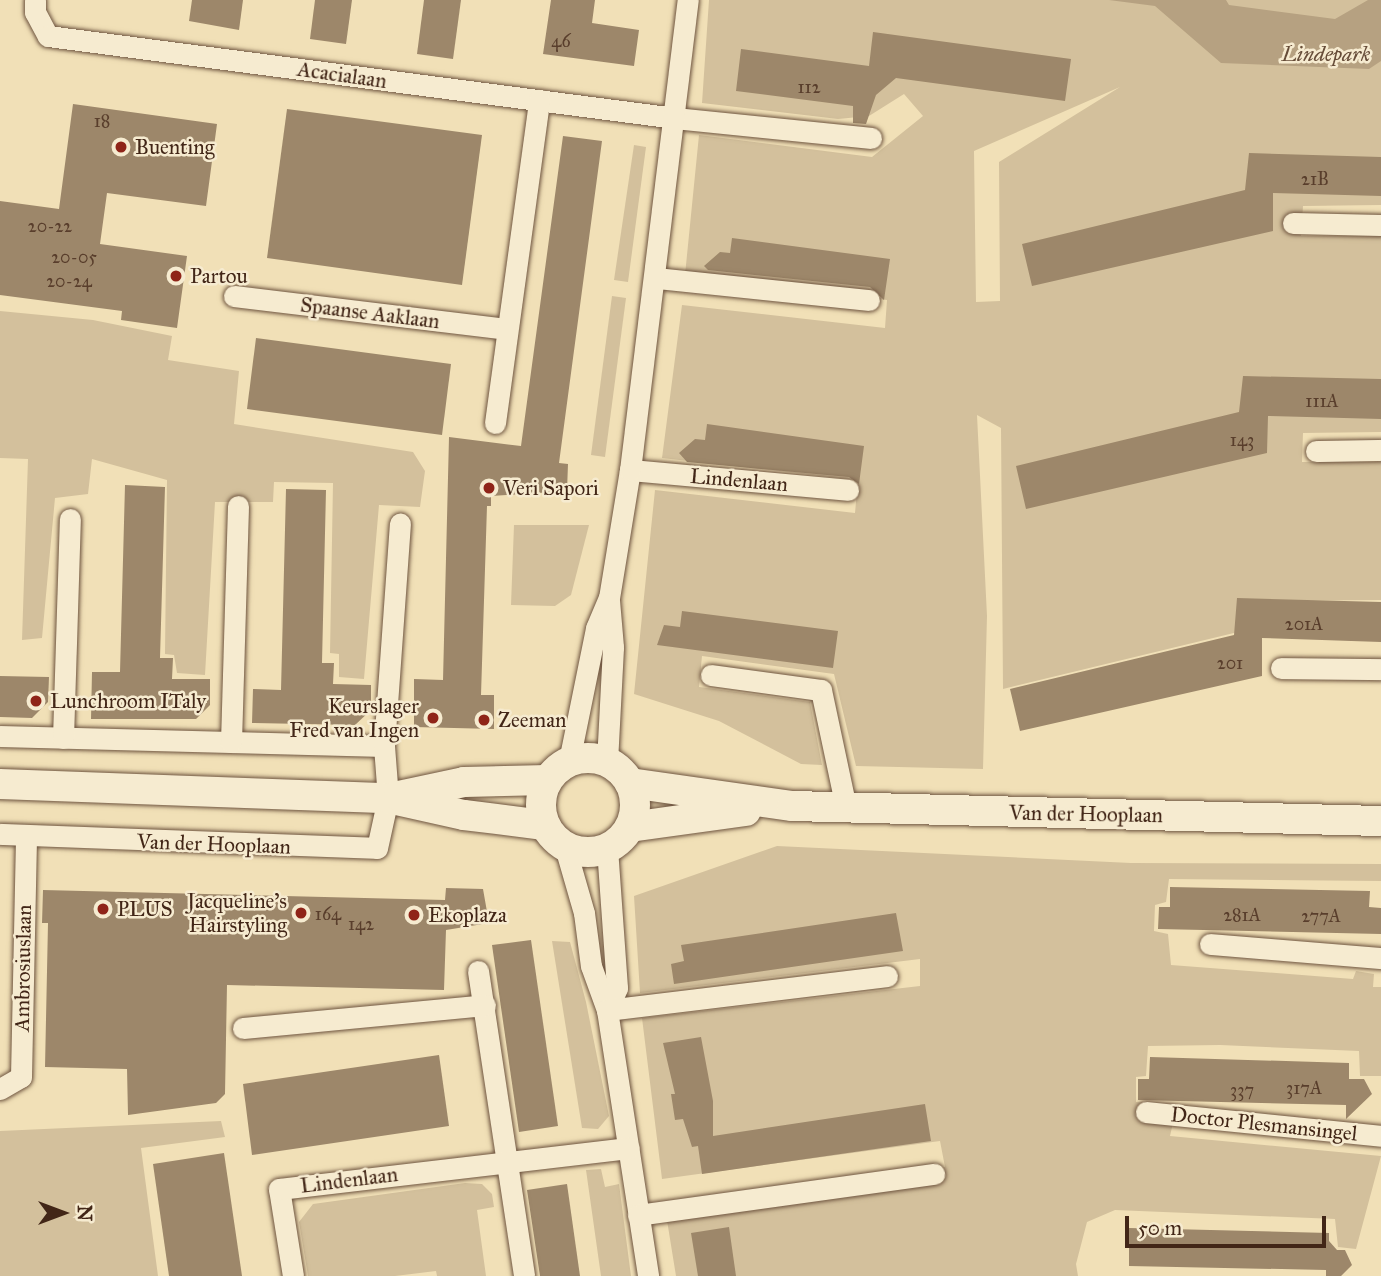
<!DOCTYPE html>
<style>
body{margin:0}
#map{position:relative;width:1381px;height:1276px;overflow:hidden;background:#f1e0b7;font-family:"IM FELL Great Primer",serif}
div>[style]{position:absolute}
.green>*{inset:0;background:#d3c09c}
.water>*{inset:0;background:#b6a181}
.building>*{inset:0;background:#9d876a}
.roads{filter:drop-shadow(0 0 2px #6e543f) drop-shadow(0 0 2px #6e543f)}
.street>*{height:21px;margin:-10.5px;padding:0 10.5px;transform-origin:10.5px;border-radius:10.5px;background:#f6ebd0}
.secondary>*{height:30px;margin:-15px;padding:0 15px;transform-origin:15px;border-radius:15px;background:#f6ebd0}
.secondary>.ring{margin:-15px;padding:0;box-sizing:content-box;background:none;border:30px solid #f6ebd0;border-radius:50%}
.dots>*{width:19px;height:19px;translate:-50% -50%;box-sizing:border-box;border:4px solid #f6ebd0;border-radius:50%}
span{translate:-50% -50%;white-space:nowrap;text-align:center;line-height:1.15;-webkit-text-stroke:5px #f6ebd0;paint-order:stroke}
.number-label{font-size:18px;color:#593e2c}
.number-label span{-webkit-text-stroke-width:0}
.park-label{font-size:21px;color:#664c38;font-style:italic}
.street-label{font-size:21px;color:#422617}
.poi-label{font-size:21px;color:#422617}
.left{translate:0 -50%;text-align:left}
.right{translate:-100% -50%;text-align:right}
.north{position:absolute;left:28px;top:1178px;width:70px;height:70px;-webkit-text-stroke:5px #f6ebd0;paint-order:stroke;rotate:90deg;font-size:19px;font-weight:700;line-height:28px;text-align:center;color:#422617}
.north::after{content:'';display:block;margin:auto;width:24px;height:32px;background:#422617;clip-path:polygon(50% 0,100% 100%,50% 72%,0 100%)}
.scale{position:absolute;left:1125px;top:1216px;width:201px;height:32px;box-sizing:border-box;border:4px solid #422617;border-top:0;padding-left:9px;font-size:21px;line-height:24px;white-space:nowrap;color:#422617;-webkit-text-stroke:5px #f6ebd0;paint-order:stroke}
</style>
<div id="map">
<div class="green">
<i style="clip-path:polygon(evenodd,709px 0,1381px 0,1381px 205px,1303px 206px,1301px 236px,1381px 236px,1381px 432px,1303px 433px,1302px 462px,1381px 462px,1381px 600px,1241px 601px,1238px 632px,1003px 689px,1001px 428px,977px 415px,987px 616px,983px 769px,856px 766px,834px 674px,702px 656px,699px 687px,810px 702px,822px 765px,801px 764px,719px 721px,634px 694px,655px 490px,855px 513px,858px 480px,662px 458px,682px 305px,885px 328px,887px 300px,685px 275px,699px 135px,872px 157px,923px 116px,904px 94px,869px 116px,838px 119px,702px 103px,709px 0,1120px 87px,999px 162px,1000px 301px,976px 302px,974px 151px,1120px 87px)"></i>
<i style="clip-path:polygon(634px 145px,646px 147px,628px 282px,614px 280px)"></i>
<i style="clip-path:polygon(612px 296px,626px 298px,605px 457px,591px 455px)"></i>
<i style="clip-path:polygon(0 311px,93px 320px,172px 336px,168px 360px,239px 371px,234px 424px,413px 452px,425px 471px,420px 507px,379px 505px,364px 679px,339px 677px,339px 654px,330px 653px,333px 483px,274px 482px,273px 502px,215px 502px,205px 675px,177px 673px,174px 655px,165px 654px,167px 480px,92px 459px,88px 494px,55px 498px,42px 638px,22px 640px,28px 459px,0 458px)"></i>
<i style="clip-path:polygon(514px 525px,589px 525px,571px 595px,555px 606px,511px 605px)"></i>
<i style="clip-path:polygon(777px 846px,1131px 863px,1381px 864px,1381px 881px,1169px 879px,1166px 902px,1155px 905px,1154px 931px,1168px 934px,1171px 965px,1353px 979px,1356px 971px,1374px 974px,1373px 987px,1381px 987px,1381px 1076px,1360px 1076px,1359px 1051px,1220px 1045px,1148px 1046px,1146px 1076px,1136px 1077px,1136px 1102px,1177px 1105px,1170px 1136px,1381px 1156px,1356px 1249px,1338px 1247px,1335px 1219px,1115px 1210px,1087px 1222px,1076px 1264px,1078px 1276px,676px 1276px,665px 1208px,945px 1167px,940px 1141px,662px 1179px,642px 1018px,920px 986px,920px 959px,640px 993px,634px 896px)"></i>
<i style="clip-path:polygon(552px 941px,570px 942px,586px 1002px,609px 1116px,598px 1129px,582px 1128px)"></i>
<i style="clip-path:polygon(221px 1121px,225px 1137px,141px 1148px,158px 1276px,0 1276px,0 1131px)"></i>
<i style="clip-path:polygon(601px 1169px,605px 1187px,619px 1184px,631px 1276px,601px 1276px,586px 1170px)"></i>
<i style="clip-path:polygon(465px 1183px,482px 1184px,492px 1194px,494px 1207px,477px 1210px,486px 1276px,437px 1276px,436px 1271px,395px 1276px,308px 1276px,299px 1222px,313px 1204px)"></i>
</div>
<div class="water">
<i style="clip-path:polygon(1109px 0,1226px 0,1229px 5px,1335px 19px,1368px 0,1381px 0,1381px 61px,1369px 69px,1221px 63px,1155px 6px)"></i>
</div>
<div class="building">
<i style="clip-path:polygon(192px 0,243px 0,239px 30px,189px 21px)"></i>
<i style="clip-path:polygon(315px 0,352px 0,346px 44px,310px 39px)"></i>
<i style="clip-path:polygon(424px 0,461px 0,453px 59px,417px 54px)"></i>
<i style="clip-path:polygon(551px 0,595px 0,592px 23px,639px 30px,634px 66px,543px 54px)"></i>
<i style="clip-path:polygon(873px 32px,1071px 59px,1065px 101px,896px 78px,876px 95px,866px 124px,853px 123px,853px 106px,736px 91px,741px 49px,869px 66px)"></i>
<i style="clip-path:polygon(73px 104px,217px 124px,206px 206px,107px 193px,100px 244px,187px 256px,177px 328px,121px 320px,122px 311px,0 295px,0 201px,59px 209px)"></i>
<i style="clip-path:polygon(287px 109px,482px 135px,462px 285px,267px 258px)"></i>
<i style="clip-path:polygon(563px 136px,602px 141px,559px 463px,568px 464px,567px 491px,491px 496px,491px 506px,487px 506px,481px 695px,494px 695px,494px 729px,414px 727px,414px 679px,443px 680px,449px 437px,521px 446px)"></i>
<i style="clip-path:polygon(1249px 153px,1381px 157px,1381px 196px,1273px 193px,1273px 231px,1032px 286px,1022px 244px,1245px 190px)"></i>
<i style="clip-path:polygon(732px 238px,890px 259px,884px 300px,870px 287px,708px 270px,704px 266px,720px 252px,730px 253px)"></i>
<i style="clip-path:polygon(256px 338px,451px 364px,442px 435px,247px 409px)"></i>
<i style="clip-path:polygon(1243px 376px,1381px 379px,1381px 419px,1268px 416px,1267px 453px,1026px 509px,1016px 466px,1239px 412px)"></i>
<i style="clip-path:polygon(707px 424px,864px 446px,859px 484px,849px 477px,687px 462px,679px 453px,695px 439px,705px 440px)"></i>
<i style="clip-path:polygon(125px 485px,165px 487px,160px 658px,173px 658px,172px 679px,210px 679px,210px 705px,196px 719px,91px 719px,92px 672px,120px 672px)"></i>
<i style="clip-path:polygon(286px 489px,326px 490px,322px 663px,334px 663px,333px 684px,371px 685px,371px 710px,355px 725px,252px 723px,253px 689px,281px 690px)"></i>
<i style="clip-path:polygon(1237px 598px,1381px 602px,1381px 642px,1262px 638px,1262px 676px,1020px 731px,1010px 689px,1234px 635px)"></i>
<i style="clip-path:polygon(682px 611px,838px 631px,833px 668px,657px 645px,664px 625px,680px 627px)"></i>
<i style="clip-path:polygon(0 676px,49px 677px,48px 702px,32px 718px,0 717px)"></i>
<i style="clip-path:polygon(1170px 887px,1370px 891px,1369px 907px,1381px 908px,1381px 934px,1158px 929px,1159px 907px,1170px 907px)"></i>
<i style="clip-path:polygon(446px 888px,483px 889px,489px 923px,446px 930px,444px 990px,227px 985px,225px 1094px,216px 1103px,128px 1115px,127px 1069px,45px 1067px,48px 923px,42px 923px,43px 890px,445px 900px)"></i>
<i style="clip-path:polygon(896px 913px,903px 951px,674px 984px,671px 964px,684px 961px,681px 945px)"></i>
<i style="clip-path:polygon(531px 940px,558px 1126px,519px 1132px,492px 945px)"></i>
<i style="clip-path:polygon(701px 1037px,713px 1101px,713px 1136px,925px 1104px,931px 1141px,702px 1174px,698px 1146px,692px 1147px,683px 1119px,675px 1120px,671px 1094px,675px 1094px,663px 1043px)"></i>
<i style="clip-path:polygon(439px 1055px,449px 1126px,252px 1155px,243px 1084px)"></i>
<i style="clip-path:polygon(1150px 1057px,1349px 1063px,1349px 1079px,1364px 1079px,1372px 1094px,1346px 1119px,1346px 1105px,1138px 1100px,1138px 1079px,1149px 1079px)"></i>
<i style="clip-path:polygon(224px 1153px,242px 1276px,169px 1276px,153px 1164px)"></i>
<i style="clip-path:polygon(567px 1184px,580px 1276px,540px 1276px,527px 1190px)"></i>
<i style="clip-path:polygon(729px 1227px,736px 1276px,698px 1276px,691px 1233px)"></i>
<i style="clip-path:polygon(1129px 1228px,1329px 1233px,1329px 1241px,1337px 1250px,1345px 1250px,1352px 1265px,1341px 1276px,1326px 1276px,1326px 1270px,1129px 1266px)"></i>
</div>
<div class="roads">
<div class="street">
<i style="left:35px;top:0;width:12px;rotate:90deg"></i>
<i style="left:35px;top:12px;width:27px;rotate:62deg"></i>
<i style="left:48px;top:36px;width:632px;rotate:7.45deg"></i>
<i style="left:675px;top:118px;width:197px;rotate:5.8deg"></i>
<i style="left:1293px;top:223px;width:88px;rotate:1.3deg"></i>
<i style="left:656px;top:278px;width:214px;rotate:5.9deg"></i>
<i style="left:234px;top:296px;width:274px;rotate:6.9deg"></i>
<i style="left:495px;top:423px;width:326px;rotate:-82.2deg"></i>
<i style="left:1316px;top:451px;width:65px;rotate:-0.9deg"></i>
<i style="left:630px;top:470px;width:219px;rotate:5.2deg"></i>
<i style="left:1281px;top:668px;width:100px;rotate:0.6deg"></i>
<i style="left:711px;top:675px;width:111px;rotate:7.8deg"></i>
<i style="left:821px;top:690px;width:121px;rotate:78deg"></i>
<i style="left:0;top:736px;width:384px;rotate:1.5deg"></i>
<i style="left:63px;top:738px;width:219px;rotate:-88.2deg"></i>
<i style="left:231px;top:742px;width:236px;rotate:-88.3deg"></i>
<i style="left:569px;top:761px;width:136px;rotate:-78.5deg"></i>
<i style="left:596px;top:628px;width:33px;rotate:-67deg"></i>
<i style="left:609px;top:598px;width:130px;rotate:-80.7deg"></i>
<i style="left:630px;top:470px;width:474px;rotate:-83deg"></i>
<i style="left:607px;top:762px;width:115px;rotate:-87deg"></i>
<i style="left:613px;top:647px;width:47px;rotate:-94.9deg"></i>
<i style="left:0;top:834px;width:377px;rotate:2.1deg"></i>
<i style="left:377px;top:848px;width:51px;rotate:-77.6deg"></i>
<i style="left:388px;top:798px;width:52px;rotate:-94.4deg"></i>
<i style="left:384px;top:746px;width:223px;rotate:-85.9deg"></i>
<i style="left:565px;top:847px;width:69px;rotate:73.9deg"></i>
<i style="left:584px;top:913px;width:53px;rotate:82.5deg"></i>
<i style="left:591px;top:966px;width:47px;rotate:70deg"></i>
<i style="left:607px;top:1010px;width:269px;rotate:81.2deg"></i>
<i style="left:607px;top:848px;width:140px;rotate:85.9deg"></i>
<i style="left:617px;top:988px;width:24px;rotate:114deg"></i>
<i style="left:1210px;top:944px;width:172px;rotate:4.7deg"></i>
<i style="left:478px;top:971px;width:308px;rotate:81.4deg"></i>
<i style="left:607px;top:1010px;width:282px;rotate:-6.9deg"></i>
<i style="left:243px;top:1028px;width:243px;rotate:-5.4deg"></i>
<i style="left:0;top:1089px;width:24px;rotate:-30deg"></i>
<i style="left:21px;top:1077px;width:242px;rotate:-88.8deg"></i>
<i style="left:1146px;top:1112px;width:236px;rotate:5.8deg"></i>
<i style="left:638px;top:1215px;width:299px;rotate:-7.9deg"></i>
<i style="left:293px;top:1276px;width:88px;rotate:-99.1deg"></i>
<i style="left:279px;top:1189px;width:352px;rotate:-6.7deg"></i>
</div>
<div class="secondary">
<i class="ring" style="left:541px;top:758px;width:64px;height:64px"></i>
<i style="left:630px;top:783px;width:164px;rotate:8.1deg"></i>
<i style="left:792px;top:806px;width:589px;rotate:1.46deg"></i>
<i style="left:0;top:784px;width:388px;rotate:2.1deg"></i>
<i style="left:388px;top:798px;width:78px;rotate:12.6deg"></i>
<i style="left:464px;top:815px;width:81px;rotate:7.1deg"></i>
<i style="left:399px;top:796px;width:66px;rotate:-12.2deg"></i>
<i style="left:464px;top:782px;width:83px;rotate:-1.4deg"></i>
<i style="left:630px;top:827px;width:117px;rotate:-7.9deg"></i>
</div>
</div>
<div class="dots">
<i style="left:121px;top:147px;background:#8f2418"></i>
<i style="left:176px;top:276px;background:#8f2418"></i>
<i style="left:489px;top:488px;background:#8f2418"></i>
<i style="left:36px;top:701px;background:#8f2418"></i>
<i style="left:433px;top:718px;background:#8f2418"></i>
<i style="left:484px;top:720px;background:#8f2418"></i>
<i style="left:103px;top:909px;background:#8f2418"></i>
<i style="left:301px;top:913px;background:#8f2418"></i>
<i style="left:414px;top:915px;background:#8f2418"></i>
</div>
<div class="number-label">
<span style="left:561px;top:41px">46</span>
<span style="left:809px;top:87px">112</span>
<span style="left:102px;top:121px">18</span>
<span style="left:1315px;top:179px">21B</span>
<span style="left:50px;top:226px">20-22</span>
<span style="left:74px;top:257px">20-05</span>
<span style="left:69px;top:281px">20-24</span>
<span style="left:1322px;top:401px">111A</span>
<span style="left:1242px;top:440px">143</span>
<span style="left:1304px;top:624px">201A</span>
<span style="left:1230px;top:663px">201</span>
<span style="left:328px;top:914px">164</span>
<span style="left:1242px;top:915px">281A</span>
<span style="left:1321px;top:916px">277A</span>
<span style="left:361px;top:924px">142</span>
<span style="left:1304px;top:1088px">317A</span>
<span style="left:1242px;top:1090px">337</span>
</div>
<div class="park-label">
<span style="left:1326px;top:54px">Lindepark</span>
</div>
<div class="street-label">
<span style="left:342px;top:75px;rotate:8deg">Acacialaan</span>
<span style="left:370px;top:313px;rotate:7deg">Spaanse Aaklaan</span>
<span style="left:739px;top:480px;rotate:5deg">Lindenlaan</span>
<span style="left:1086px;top:814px;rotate:1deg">Van der Hooplaan</span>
<span style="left:214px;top:844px;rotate:2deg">Van der Hooplaan</span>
<span style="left:23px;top:968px;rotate:-89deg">Ambrosiuslaan</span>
<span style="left:1264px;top:1124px;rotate:6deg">Doctor Plesmansingel</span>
<span style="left:349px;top:1180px;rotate:-7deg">Lindenlaan</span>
</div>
<div class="poi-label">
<span class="left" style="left:135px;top:147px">Buenting</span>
<span class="left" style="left:190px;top:276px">Partou</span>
<span class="left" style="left:503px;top:488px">Veri Sapori</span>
<span class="left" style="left:50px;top:701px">Lunchroom ITaly</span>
<span class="right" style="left:419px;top:718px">Keurslager<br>Fred van Ingen</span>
<span class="left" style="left:498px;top:720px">Zeeman</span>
<span class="right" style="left:287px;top:913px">Jacqueline's<br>Hairstyling</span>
<span class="left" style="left:117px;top:909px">PLUS</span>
<span class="left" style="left:428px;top:915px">Ekoplaza</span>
</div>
<div class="north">N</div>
<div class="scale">50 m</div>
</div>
